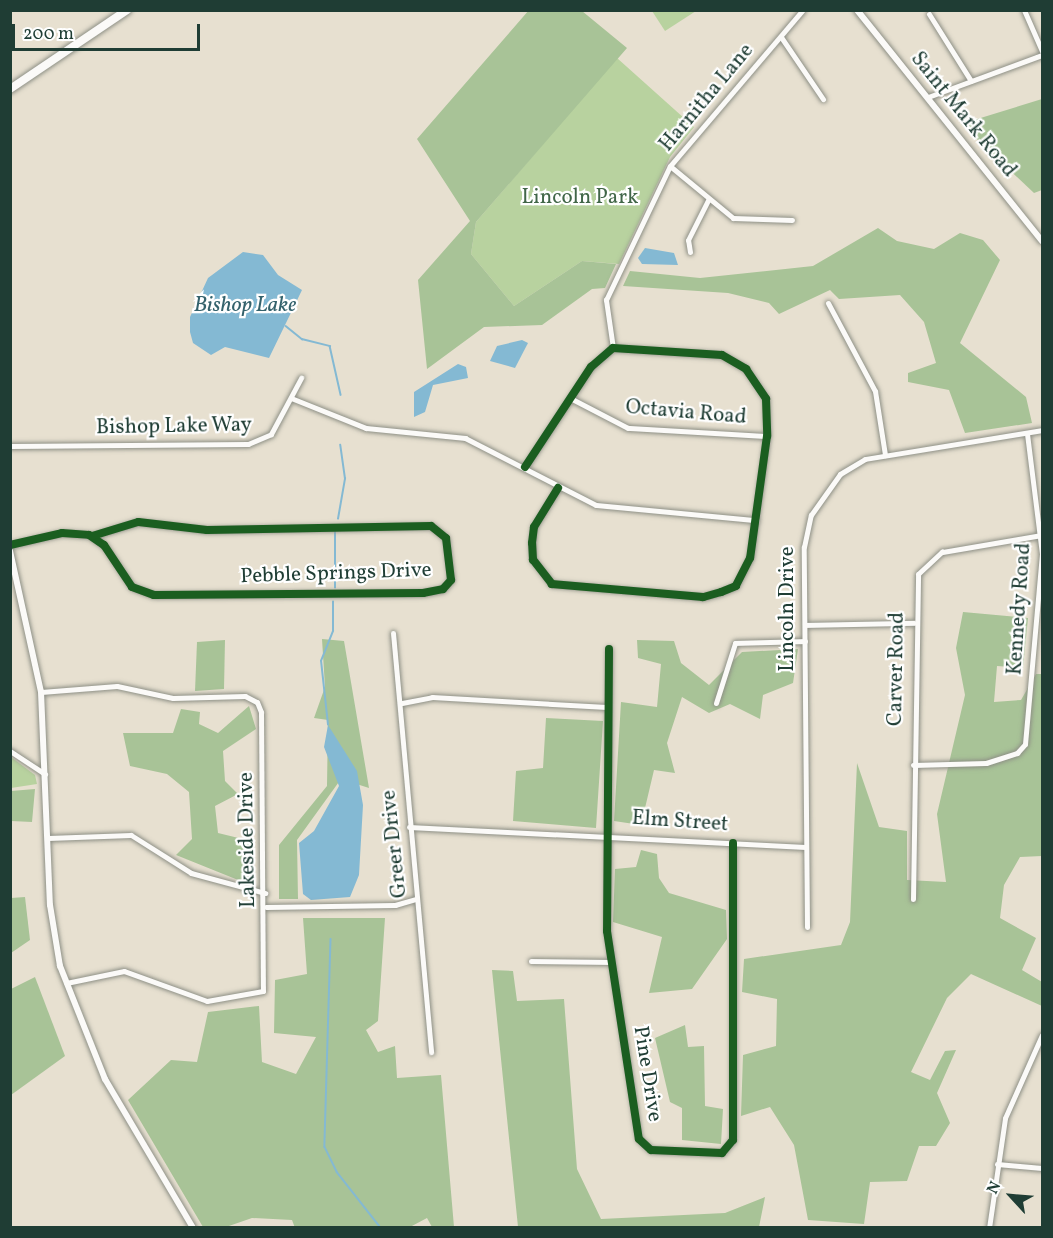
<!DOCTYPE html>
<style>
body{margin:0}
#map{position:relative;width:1053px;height:1238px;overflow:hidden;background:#e7e0d0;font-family:Vollkorn,serif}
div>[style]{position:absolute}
.green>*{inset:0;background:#b8d29f}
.forest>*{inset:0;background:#a8c397}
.water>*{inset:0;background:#84b9d3}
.stream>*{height:1.5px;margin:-0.75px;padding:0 0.75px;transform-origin:0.75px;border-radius:0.75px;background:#84b9d3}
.roads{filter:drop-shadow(0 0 2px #8e9086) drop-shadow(0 0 2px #8e9086)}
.minor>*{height:5px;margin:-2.5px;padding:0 2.5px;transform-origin:2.5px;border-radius:2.5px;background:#fbfaf8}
.tertiary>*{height:6px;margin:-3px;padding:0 3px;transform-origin:3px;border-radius:3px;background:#fbfaf8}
.primary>*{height:8px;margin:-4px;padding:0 4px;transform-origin:4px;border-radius:4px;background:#fbfaf8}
.cycleway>*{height:8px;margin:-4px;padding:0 4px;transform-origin:4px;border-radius:4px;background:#1b5e20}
span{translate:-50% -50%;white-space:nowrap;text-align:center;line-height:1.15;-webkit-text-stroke:4.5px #fff;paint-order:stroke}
.street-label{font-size:21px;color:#1f3d34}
.park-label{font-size:21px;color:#416648}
.water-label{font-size:22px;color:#34626c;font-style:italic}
.frame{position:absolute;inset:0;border:12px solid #1f3d34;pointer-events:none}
.north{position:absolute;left:981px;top:1166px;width:60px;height:60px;-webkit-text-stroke:4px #fff;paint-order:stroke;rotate:296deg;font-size:16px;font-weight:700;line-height:24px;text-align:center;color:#1f3d34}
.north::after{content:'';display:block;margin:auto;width:21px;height:27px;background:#1f3d34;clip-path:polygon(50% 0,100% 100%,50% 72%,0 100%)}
.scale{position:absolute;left:12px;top:24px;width:188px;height:27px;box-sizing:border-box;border:3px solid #1f3d34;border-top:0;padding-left:8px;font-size:18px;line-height:21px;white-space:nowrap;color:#1f3d34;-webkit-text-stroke:4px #fff;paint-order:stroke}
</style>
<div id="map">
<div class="green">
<i style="clip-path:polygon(652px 11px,652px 10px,696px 11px,665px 31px)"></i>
<i style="clip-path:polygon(617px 58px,694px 127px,670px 157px,619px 264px,582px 261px,514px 306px,471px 254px,476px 222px)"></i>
<i style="clip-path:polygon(11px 757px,35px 775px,37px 784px,11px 788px)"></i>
</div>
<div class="forest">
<i style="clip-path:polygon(529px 10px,582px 11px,627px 48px,476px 222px,471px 254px,514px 306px,582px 261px,616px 264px,605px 288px,592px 289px,542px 325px,484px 327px,427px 369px,418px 280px,470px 221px,417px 139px)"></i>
<i style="clip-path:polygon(1042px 99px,1042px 190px,1034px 193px,961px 124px)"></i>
<i style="clip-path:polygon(878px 228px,897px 241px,934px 249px,960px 233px,983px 240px,1000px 260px,960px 343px,1026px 397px,1032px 423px,965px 433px,949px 390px,908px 382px,908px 373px,936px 363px,924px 322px,900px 295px,839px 299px,830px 290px,779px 314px,769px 303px,728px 293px,623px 286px,630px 271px,700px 278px,813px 266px)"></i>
<i style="clip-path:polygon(963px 612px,1028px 618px,1023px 668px,997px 666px,994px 702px,1021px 700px,1036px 674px,1042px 674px,1042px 856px,1020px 857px,1004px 885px,1000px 918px,1036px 938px,1022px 970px,1042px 982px,1042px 1006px,971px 974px,947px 998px,911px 1072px,930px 1080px,945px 1051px,956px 1050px,937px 1093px,950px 1123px,936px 1146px,919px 1146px,907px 1181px,870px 1182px,864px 1224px,808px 1220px,794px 1145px,770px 1107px,741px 1116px,743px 1055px,776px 1046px,777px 999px,742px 992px,744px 959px,841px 945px,850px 922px,857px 763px,879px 827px,907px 831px,907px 880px,946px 882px,937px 814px,965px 695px,956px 648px)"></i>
<i style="clip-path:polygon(322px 639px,344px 641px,369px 788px,341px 779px,297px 840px,298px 899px,279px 899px,279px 845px,327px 786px,328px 720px,314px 718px,325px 687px)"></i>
<i style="clip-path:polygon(225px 640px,224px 689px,195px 691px,197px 642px)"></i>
<i style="clip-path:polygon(637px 640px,674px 641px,681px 663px,709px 685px,742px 652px,798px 649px,793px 683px,763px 695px,760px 719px,730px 704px,709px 713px,682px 697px,667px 743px,675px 773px,654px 770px,641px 825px,614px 821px,621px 702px,657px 707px,661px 664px,638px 658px)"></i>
<i style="clip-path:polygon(249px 706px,256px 729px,223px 751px,225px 781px,238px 794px,215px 806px,218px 833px,255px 842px,253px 886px,176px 855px,192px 839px,189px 792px,167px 774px,130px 766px,123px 733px,173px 733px,181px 709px,200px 712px,199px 724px,218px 733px)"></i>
<i style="clip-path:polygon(546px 718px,603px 721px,596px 828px,513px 821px,516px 771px,543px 768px)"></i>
<i style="clip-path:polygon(35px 789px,32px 822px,11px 821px,11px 791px)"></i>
<i style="clip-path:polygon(641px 850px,657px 854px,659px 878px,669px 893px,726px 910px,727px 939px,692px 989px,649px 993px,662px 937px,613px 922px,615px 869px,636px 867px)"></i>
<i style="clip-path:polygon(25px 897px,30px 940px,11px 953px,11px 898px)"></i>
<i style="clip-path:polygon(303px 918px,385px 918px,378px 1021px,366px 1030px,378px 1052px,395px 1046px,397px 1078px,441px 1075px,454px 1227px,432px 1227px,427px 1218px,410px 1227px,295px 1228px,292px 1220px,252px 1218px,226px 1227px,203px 1227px,128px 1100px,171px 1060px,197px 1062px,208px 1012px,259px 1006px,262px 1062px,296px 1074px,316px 1037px,274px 1033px,275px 980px,307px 974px)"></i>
<i style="clip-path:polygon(492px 970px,513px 971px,517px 1001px,564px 999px,577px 1169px,601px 1219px,725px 1213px,765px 1197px,759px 1227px,518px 1227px)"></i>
<i style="clip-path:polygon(35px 977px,65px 1056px,11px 1095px,11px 989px)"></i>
<i style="clip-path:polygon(685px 1025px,688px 1047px,704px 1046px,705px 1106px,723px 1109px,721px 1144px,682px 1140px,682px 1108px,670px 1102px,655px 1038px)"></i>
</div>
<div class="water">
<i style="clip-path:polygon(645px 248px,674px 253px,678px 265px,642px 264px,638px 258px)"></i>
<i style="clip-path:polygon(243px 252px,263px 255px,278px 275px,302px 290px,269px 358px,225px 347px,211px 355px,193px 343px,190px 332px,190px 317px,208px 278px)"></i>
<i style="clip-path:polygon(522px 340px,528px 343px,515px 368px,490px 361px,497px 346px)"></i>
<i style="clip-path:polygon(458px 364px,466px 367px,468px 378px,433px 385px,425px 412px,414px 417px,414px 392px)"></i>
<i style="clip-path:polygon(328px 725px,357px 771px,363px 805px,359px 875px,350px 897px,311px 900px,303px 894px,299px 843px,314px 831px,339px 786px,324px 747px)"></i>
</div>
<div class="stream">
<i style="left:286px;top:326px;width:21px;rotate:39deg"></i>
<i style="left:302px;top:339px;width:29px;rotate:14deg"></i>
<i style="left:330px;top:346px;width:50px;rotate:77.3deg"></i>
<i style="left:338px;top:519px;width:41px;rotate:-80.1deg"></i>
<i style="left:345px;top:479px;width:34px;rotate:-98deg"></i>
<i style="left:335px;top:588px;width:56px;rotate:-90deg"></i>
<i style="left:328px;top:725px;width:64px;rotate:-96.2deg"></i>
<i style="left:321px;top:661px;width:32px;rotate:-68deg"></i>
<i style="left:333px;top:631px;width:29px;rotate:-90deg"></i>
<i style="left:331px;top:939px;width:208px;rotate:91.7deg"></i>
<i style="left:325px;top:1147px;width:28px;rotate:64deg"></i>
<i style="left:337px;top:1172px;width:71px;rotate:51.8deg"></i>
</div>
<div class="roads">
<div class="minor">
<i style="left:1024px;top:10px;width:45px;rotate:66.3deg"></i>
<i style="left:929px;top:14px;width:79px;rotate:57.9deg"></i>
<i style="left:781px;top:37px;width:75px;rotate:55.9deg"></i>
<i style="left:928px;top:97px;width:121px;rotate:-20.2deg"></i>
<i style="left:670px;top:166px;width:82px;rotate:39.5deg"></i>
<i style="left:733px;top:218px;width:59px;rotate:1.9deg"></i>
<i style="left:690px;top:252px;width:12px;rotate:-99deg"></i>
<i style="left:688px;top:240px;width:45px;rotate:-63.4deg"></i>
<i style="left:828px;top:303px;width:100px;rotate:61.9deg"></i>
<i style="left:875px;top:391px;width:65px;rotate:81.1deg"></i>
<i style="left:613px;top:348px;width:49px;rotate:-98.3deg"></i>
<i style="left:606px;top:300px;width:148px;rotate:-64.5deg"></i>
<i style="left:670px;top:166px;width:205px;rotate:-49.6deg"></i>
<i style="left:291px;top:398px;width:81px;rotate:21.8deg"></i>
<i style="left:366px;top:428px;width:100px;rotate:5.8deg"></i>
<i style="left:465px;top:438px;width:147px;rotate:27.1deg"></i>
<i style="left:596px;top:505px;width:161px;rotate:5.4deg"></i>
<i style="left:572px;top:399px;width:63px;rotate:27.4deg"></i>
<i style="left:628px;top:428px;width:139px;rotate:3.3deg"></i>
<i style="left:10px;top:446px;width:238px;rotate:-0.5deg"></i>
<i style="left:248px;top:444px;width:25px;rotate:-23deg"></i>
<i style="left:271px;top:434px;width:64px;rotate:-61.8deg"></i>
<i style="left:525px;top:467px;width:120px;rotate:-56.6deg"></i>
<i style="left:591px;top:367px;width:29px;rotate:-41deg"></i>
<i style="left:613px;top:348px;width:109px;rotate:3.7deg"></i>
<i style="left:722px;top:355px;width:28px;rotate:30deg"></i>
<i style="left:746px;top:369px;width:36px;rotate:56deg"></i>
<i style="left:766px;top:399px;width:37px;rotate:88deg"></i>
<i style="left:767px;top:436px;width:123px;rotate:97.9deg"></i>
<i style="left:750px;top:558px;width:31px;rotate:117deg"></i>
<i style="left:736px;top:586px;width:16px;rotate:158deg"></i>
<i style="left:721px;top:592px;width:19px;rotate:164deg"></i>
<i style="left:703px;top:597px;width:152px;rotate:-175.1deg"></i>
<i style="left:552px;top:584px;width:31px;rotate:-128deg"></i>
<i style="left:533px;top:560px;width:17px;rotate:-93deg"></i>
<i style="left:532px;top:543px;width:16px;rotate:-83deg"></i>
<i style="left:534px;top:527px;width:46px;rotate:-58.4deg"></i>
<i style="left:10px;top:545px;width:53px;rotate:-13deg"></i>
<i style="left:62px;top:533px;width:27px;rotate:4deg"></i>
<i style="left:89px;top:535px;width:18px;rotate:34deg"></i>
<i style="left:104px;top:545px;width:50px;rotate:56.3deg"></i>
<i style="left:132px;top:587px;width:23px;rotate:20deg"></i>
<i style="left:154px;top:595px;width:269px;rotate:-0.4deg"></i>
<i style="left:423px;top:593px;width:20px;rotate:-11deg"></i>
<i style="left:443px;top:589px;width:12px;rotate:-48deg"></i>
<i style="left:451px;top:580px;width:42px;rotate:-96.8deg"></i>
<i style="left:446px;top:538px;width:19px;rotate:-141deg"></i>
<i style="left:431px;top:526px;width:224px;rotate:179deg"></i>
<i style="left:207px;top:530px;width:69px;rotate:-173.4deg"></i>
<i style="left:138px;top:522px;width:48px;rotate:163.1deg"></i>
<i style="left:805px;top:625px;width:109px;rotate:-1.1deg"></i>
<i style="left:393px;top:633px;width:421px;rotate:84.8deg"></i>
<i style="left:609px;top:649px;width:282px;rotate:90.4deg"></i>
<i style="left:607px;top:931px;width:210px;rotate:81.3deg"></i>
<i style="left:639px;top:1139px;width:16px;rotate:43deg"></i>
<i style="left:651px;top:1150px;width:71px;rotate:2.4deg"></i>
<i style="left:722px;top:1153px;width:17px;rotate:-50deg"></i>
<i style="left:733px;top:1140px;width:297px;rotate:-90deg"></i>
<i style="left:41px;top:692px;width:76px;rotate:-4.5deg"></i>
<i style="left:117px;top:686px;width:57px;rotate:12.1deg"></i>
<i style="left:173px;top:698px;width:72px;rotate:-1.6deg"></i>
<i style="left:245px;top:696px;width:13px;rotate:27deg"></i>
<i style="left:257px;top:702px;width:11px;rotate:68deg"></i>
<i style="left:261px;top:712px;width:279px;rotate:89.6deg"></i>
<i style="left:263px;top:991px;width:57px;rotate:169.9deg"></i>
<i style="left:207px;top:1001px;width:88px;rotate:-160.1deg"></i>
<i style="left:124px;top:971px;width:59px;rotate:168.3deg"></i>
<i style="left:402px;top:703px;width:31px;rotate:-11deg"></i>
<i style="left:432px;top:697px;width:175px;rotate:3.3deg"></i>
<i style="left:716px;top:703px;width:63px;rotate:-72.4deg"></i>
<i style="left:735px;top:643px;width:70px;rotate:-1.6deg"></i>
<i style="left:10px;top:751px;width:42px;rotate:33.3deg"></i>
<i style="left:913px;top:765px;width:73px;rotate:-1.6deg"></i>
<i style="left:986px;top:763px;width:33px;rotate:-18deg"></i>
<i style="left:1017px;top:753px;width:12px;rotate:-48deg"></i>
<i style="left:1025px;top:744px;width:191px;rotate:-84.9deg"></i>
<i style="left:1042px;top:554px;width:122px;rotate:-97.1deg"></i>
<i style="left:409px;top:827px;width:397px;rotate:2.9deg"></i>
<i style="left:48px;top:838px;width:83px;rotate:-2.1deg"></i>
<i style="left:131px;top:835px;width:71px;rotate:32.3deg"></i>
<i style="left:191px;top:873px;width:77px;rotate:15.1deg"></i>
<i style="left:913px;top:899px;width:325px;rotate:-89.1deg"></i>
<i style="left:918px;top:574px;width:33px;rotate:-43deg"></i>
<i style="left:942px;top:552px;width:100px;rotate:-9.7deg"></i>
<i style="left:266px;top:907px;width:129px;rotate:-0.9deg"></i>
<i style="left:395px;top:905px;width:22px;rotate:-16deg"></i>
<i style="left:807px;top:927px;width:380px;rotate:-90.5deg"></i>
<i style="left:804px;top:547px;width:33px;rotate:-78deg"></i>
<i style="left:811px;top:515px;width:50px;rotate:-54.7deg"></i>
<i style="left:840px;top:474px;width:29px;rotate:-31deg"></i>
<i style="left:865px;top:459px;width:179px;rotate:-9.3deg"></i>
<i style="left:531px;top:961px;width:80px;rotate:0.7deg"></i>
<i style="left:997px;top:1164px;width:45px;rotate:5.1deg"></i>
<i style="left:989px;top:1228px;width:111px;rotate:-81.7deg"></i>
<i style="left:1005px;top:1118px;width:91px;rotate:-66deg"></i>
</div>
<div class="tertiary">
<i style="left:857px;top:10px;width:296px;rotate:51.3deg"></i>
<i style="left:10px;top:551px;width:144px;rotate:77.6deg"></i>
<i style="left:41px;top:692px;width:213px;rotate:87.6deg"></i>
<i style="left:50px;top:905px;width:62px;rotate:80.7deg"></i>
<i style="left:60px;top:966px;width:122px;rotate:68.3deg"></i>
<i style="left:105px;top:1079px;width:173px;rotate:59.4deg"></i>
</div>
<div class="primary">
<i style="left:10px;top:89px;width:141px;rotate:-34deg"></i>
</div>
</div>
<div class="cycleway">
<i style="left:525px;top:467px;width:120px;rotate:-56.6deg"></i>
<i style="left:591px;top:367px;width:29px;rotate:-41deg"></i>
<i style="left:613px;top:348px;width:109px;rotate:3.7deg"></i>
<i style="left:722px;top:355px;width:28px;rotate:30deg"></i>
<i style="left:746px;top:369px;width:36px;rotate:56deg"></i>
<i style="left:766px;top:399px;width:37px;rotate:88deg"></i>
<i style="left:767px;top:436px;width:123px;rotate:97.9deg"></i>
<i style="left:750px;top:558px;width:31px;rotate:117deg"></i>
<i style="left:736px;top:586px;width:16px;rotate:158deg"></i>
<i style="left:721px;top:592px;width:19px;rotate:164deg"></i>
<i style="left:703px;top:597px;width:152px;rotate:-175.1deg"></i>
<i style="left:552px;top:584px;width:31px;rotate:-128deg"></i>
<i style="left:533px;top:560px;width:17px;rotate:-93deg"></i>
<i style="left:532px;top:543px;width:16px;rotate:-83deg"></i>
<i style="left:534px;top:527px;width:46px;rotate:-58.4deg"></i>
<i style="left:10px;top:545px;width:53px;rotate:-13deg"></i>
<i style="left:62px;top:533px;width:27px;rotate:4deg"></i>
<i style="left:89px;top:535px;width:18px;rotate:34deg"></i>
<i style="left:104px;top:545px;width:50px;rotate:56.3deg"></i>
<i style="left:132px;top:587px;width:23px;rotate:20deg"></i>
<i style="left:154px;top:595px;width:269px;rotate:-0.4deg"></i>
<i style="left:423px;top:593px;width:20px;rotate:-11deg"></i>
<i style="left:443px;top:589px;width:12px;rotate:-48deg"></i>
<i style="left:451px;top:580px;width:42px;rotate:-96.8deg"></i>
<i style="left:446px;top:538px;width:19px;rotate:-141deg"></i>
<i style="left:431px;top:526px;width:224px;rotate:179deg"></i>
<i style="left:207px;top:530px;width:69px;rotate:-173.4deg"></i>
<i style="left:138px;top:522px;width:48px;rotate:163.1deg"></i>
<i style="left:609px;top:649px;width:282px;rotate:90.4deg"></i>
<i style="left:607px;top:931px;width:210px;rotate:81.3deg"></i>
<i style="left:639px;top:1139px;width:16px;rotate:43deg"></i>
<i style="left:651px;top:1150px;width:71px;rotate:2.4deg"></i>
<i style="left:722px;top:1153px;width:17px;rotate:-50deg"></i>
<i style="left:733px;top:1140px;width:297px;rotate:-90deg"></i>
</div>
<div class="street-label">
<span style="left:707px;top:98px;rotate:-50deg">Harnitha Lane</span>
<span style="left:963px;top:115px;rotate:51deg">Saint Mark Road</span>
<span style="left:686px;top:413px;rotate:5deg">Octavia Road</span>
<span style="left:174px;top:427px;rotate:-1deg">Bishop Lake Way</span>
<span style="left:336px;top:574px;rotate:-2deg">Pebble Springs Drive</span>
<span style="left:788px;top:609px;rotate:-90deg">Lincoln Drive</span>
<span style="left:1020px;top:609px;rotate:-86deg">Kennedy Road</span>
<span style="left:897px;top:669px;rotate:-89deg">Carver Road</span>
<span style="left:680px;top:822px;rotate:4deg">Elm Street</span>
<span style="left:248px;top:840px;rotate:-91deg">Lakeside Drive</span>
<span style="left:395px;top:844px;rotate:-96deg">Greer Drive</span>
<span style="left:647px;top:1074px;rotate:81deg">Pine Drive</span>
</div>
<div class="park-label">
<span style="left:580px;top:198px">Lincoln Park</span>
</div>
<div class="water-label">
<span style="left:245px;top:306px">Bishop Lake</span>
</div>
<div class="frame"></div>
<div class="north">N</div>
<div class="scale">200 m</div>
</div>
